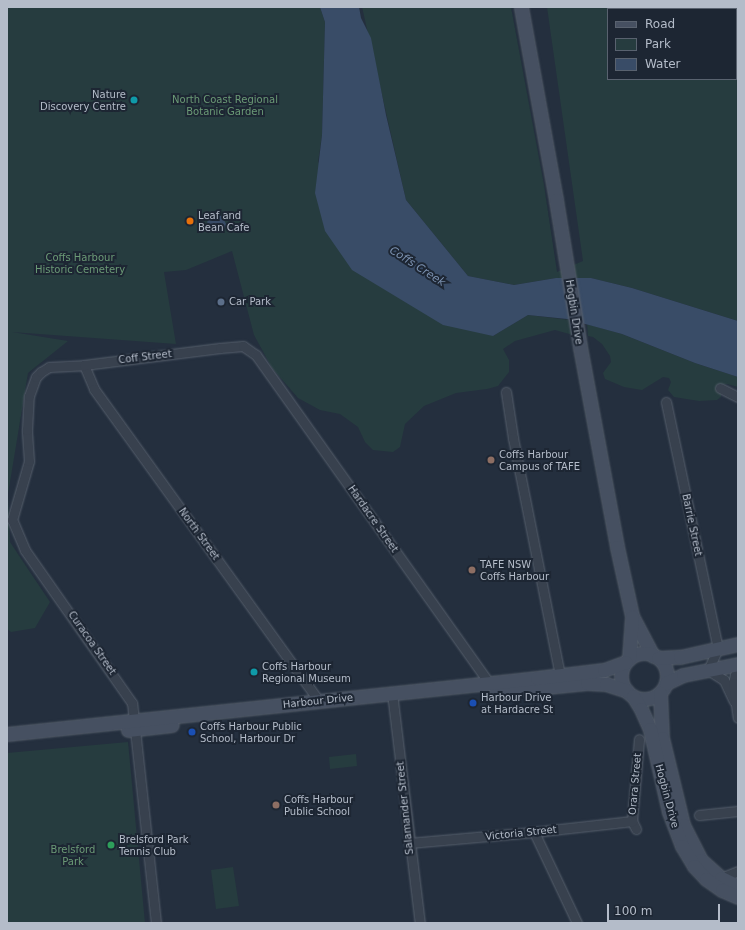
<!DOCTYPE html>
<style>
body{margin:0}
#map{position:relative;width:745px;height:930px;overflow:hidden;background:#242f3e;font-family:"DejaVu Sans",sans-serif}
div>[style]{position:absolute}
.green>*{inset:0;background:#263c3f}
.water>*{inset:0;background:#394c67}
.roads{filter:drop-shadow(0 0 1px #565f6c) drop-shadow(0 0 1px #565f6c)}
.street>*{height:9px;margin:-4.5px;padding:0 4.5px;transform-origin:4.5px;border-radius:4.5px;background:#38414e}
.secondary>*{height:13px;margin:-6.5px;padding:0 6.5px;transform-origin:6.5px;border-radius:6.5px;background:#465061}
.secondary>.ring{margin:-6.5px;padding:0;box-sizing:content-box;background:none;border:13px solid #465061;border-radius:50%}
.dots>*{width:11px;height:11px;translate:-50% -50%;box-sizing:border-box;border:2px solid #1d2633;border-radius:50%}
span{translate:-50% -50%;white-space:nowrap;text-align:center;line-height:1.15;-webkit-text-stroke:4px #1d2633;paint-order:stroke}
.poi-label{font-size:10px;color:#b4bcc9}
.right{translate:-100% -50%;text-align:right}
.left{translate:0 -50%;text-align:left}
.park-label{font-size:10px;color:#6b9a76}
.street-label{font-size:10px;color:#b4bcc9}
.water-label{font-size:11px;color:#7c92b1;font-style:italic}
.frame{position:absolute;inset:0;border:8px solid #b4bcc9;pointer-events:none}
.legend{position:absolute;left:607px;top:8px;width:130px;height:72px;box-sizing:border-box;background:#1d2633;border:1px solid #59626f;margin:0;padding:5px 7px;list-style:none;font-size:12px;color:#b4bcc9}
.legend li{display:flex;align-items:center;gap:8px;height:20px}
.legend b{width:20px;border:1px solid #59626f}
.scale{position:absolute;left:607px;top:904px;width:113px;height:18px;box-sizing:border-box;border:2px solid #b4bcc9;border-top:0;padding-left:5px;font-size:12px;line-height:14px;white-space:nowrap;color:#b4bcc9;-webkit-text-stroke:3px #1d2633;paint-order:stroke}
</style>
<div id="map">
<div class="green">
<i style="clip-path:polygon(7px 7px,320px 7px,325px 22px,322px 135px,318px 162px,493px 336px,528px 315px,570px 320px,573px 335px,555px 330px,515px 341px,503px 349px,509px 360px,509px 372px,498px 386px,487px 389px,456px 393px,424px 406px,405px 424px,400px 447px,393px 452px,373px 450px,365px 442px,358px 427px,340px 414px,320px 410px,298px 398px,272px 368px,254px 335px,232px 251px,186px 270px,164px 272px,176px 344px,12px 332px,68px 341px,28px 373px,8px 494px,10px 542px,50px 602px,35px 628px,11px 632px,7px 629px)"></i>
<i style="clip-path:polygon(evenodd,362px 7px,511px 7px,544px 185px,557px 272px,583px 261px,547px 7px,738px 7px,738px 321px,632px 288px,591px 278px,556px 278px,514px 285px,468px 276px,406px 200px,362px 7px,608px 9px,736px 9px,736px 79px,608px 79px,608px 9px)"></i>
<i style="clip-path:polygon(587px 324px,622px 334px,695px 363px,738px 377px,738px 387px,727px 384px,721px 385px,721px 397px,717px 400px,699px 401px,674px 397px,668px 390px,671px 382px,669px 378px,663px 377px,642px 390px,624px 387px,605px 379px,603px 373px,611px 362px,610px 356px,602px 344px,593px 337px,588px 336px)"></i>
<i style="clip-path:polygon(128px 742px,145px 923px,7px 923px,7px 753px)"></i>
<i style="clip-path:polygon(356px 754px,357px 766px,330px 769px,329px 757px)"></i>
<i style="clip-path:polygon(233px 867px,239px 906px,216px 909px,211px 870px)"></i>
</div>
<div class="water">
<i style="clip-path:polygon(320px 7px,359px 7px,361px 18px,371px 38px,386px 115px,406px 200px,468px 276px,514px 285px,556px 278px,591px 278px,632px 288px,738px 321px,738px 377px,695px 363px,622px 334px,567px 319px,528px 315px,493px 336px,443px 325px,352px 270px,325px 231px,315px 193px,322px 135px,325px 22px)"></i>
<i style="clip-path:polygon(220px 215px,222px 216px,226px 224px,225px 228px,221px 230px,214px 225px,209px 225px,207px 222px,210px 218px,215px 219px)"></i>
</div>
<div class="roads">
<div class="street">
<i style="left:84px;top:365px;width:26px;rotate:67deg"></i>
<i style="left:94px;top:389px;width:385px;rotate:54.2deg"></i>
<i style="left:720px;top:388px;width:20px;rotate:27deg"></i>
<i style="left:506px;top:392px;width:47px;rotate:81.3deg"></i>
<i style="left:513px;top:438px;width:243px;rotate:78.8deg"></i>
<i style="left:666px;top:402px;width:251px;rotate:78.1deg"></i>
<i style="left:718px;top:648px;width:24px;rotate:114deg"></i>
<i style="left:708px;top:670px;width:19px;rotate:32deg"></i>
<i style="left:724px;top:680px;width:23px;rotate:65deg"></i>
<i style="left:738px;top:671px;width:5px;rotate:127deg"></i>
<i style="left:735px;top:675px;width:8px;rotate:104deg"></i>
<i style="left:733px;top:683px;width:35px;rotate:82deg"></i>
<i style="left:392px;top:693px;width:232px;rotate:83.1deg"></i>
<i style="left:699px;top:815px;width:39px;rotate:-6deg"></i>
<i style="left:636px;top:829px;width:9px;rotate:-117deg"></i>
<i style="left:632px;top:821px;width:82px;rotate:-85.1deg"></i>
<i style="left:534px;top:832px;width:101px;rotate:64.7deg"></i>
<i style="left:409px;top:843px;width:125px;rotate:-5deg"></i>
<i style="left:534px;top:832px;width:99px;rotate:-6.4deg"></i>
<i style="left:721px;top:878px;width:18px;rotate:-22deg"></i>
<i style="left:156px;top:923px;width:221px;rotate:-96.2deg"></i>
<i style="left:132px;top:703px;width:187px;rotate:-125deg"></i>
<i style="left:25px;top:550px;width:33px;rotate:-113deg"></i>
<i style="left:12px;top:520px;width:61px;rotate:-73.9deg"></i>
<i style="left:29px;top:461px;width:31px;rotate:-94deg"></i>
<i style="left:27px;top:430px;width:34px;rotate:-87deg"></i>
<i style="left:29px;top:396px;width:20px;rotate:-70deg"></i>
<i style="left:36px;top:377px;width:7px;rotate:-45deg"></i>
<i style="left:41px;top:372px;width:9px;rotate:-32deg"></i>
<i style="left:49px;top:367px;width:35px;rotate:-3deg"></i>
<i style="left:84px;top:365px;width:137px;rotate:-7.1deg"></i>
<i style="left:220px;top:348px;width:23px;rotate:-5deg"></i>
<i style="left:243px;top:346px;width:16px;rotate:35deg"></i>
<i style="left:256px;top:355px;width:402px;rotate:54.6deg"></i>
</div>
<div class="secondary">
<i style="left:521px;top:7px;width:196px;rotate:79.7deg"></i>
<i style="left:556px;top:200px;width:149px;rotate:80.7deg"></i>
<i style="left:580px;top:347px;width:203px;rotate:79.5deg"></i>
<i style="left:617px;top:547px;width:71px;rotate:77.7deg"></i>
<i style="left:632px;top:616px;width:45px;rotate:62.3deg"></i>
<i class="ring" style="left:621px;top:653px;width:33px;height:33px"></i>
<i style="left:658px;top:658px;width:22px;rotate:-3deg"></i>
<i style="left:680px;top:657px;width:59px;rotate:-12.6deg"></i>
<i style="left:629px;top:659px;width:42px;rotate:-85.9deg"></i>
<i style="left:666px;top:683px;width:19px;rotate:-25deg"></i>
<i style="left:683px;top:675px;width:56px;rotate:-11.3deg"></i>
<i style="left:496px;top:692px;width:91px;rotate:-5.6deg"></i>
<i style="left:587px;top:683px;width:19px;rotate:3deg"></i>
<i style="left:606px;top:684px;width:22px;rotate:18deg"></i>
<i style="left:660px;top:693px;width:45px;rotate:87.5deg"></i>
<i style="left:662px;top:738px;width:89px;rotate:76.4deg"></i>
<i style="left:683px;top:825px;width:39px;rotate:63deg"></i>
<i style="left:701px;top:860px;width:27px;rotate:42deg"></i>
<i style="left:721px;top:878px;width:19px;rotate:25deg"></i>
<i style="left:633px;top:696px;width:15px;rotate:58deg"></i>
<i style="left:641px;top:709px;width:22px;rotate:66deg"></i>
<i style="left:650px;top:729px;width:85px;rotate:77.1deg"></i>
<i style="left:669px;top:812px;width:36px;rotate:69deg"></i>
<i style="left:682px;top:846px;width:23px;rotate:59deg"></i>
<i style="left:694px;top:866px;width:18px;rotate:47deg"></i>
<i style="left:706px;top:879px;width:19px;rotate:35deg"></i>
<i style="left:722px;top:890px;width:17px;rotate:24deg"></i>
<i style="left:128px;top:730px;width:44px;rotate:-6.5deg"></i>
<i style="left:7px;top:734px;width:533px;rotate:-6.03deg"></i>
<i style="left:537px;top:678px;width:67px;rotate:-6.8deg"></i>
<i style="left:604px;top:670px;width:23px;rotate:-20deg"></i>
</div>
</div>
<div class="dots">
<i style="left:134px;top:100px;background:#0f9aa8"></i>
<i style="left:190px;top:221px;background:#e8710a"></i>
<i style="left:221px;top:302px;background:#5c6f8a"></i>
<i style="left:491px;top:460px;background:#8d6e63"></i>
<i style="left:472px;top:570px;background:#8d6e63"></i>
<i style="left:254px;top:672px;background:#0f9aa8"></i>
<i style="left:473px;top:703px;background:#1a4fb4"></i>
<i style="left:192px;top:732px;background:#1a4fb4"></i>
<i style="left:276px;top:805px;background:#8d6e63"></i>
<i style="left:111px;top:845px;background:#2e9e5b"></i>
</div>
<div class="poi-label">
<span class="right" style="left:126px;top:100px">Nature<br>Discovery Centre</span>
<span class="left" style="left:198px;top:221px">Leaf and<br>Bean Cafe</span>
<span class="left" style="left:229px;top:302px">Car Park</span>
<span class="left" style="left:499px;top:460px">Coffs Harbour<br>Campus of TAFE</span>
<span class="left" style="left:480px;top:570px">TAFE NSW<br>Coffs Harbour</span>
<span class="left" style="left:262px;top:672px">Coffs Harbour<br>Regional Museum</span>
<span class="left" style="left:481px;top:703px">Harbour Drive<br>at Hardacre St</span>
<span class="left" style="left:200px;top:732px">Coffs Harbour Public<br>School, Harbour Dr</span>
<span class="left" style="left:284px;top:805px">Coffs Harbour<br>Public School</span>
<span class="left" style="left:119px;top:845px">Brelsford Park<br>Tennis Club</span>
</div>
<div class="park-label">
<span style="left:225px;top:105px">North Coast Regional<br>Botanic Garden</span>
<span style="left:80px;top:263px">Coffs Harbour<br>Historic Cemetery</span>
<span style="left:73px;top:855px">Brelsford<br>Park</span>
</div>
<div class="street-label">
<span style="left:574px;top:312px;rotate:81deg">Hogbin Drive</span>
<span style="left:145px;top:357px;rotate:-7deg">Coff Street</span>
<span style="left:373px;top:519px;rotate:55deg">Hardacre Street</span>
<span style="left:692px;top:525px;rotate:78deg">Barrie Street</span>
<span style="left:199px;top:534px;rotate:54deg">North Street</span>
<span style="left:92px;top:643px;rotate:55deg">Curacoa Street</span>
<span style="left:318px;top:701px;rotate:-6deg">Harbour Drive</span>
<span style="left:635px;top:784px;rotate:-85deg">Orara Street</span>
<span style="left:667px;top:796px;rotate:75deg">Hogbin Drive</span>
<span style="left:405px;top:808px;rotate:-96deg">Salamander Street</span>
<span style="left:521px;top:833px;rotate:-6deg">Victoria Street</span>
</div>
<div class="water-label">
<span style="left:417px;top:267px;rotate:33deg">Coffs Creek</span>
</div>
<div class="frame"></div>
<ul class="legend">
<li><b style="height:5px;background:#465061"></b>Road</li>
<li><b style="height:11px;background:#263c3f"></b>Park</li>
<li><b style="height:11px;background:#394c67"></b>Water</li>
</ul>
<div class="scale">100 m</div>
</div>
